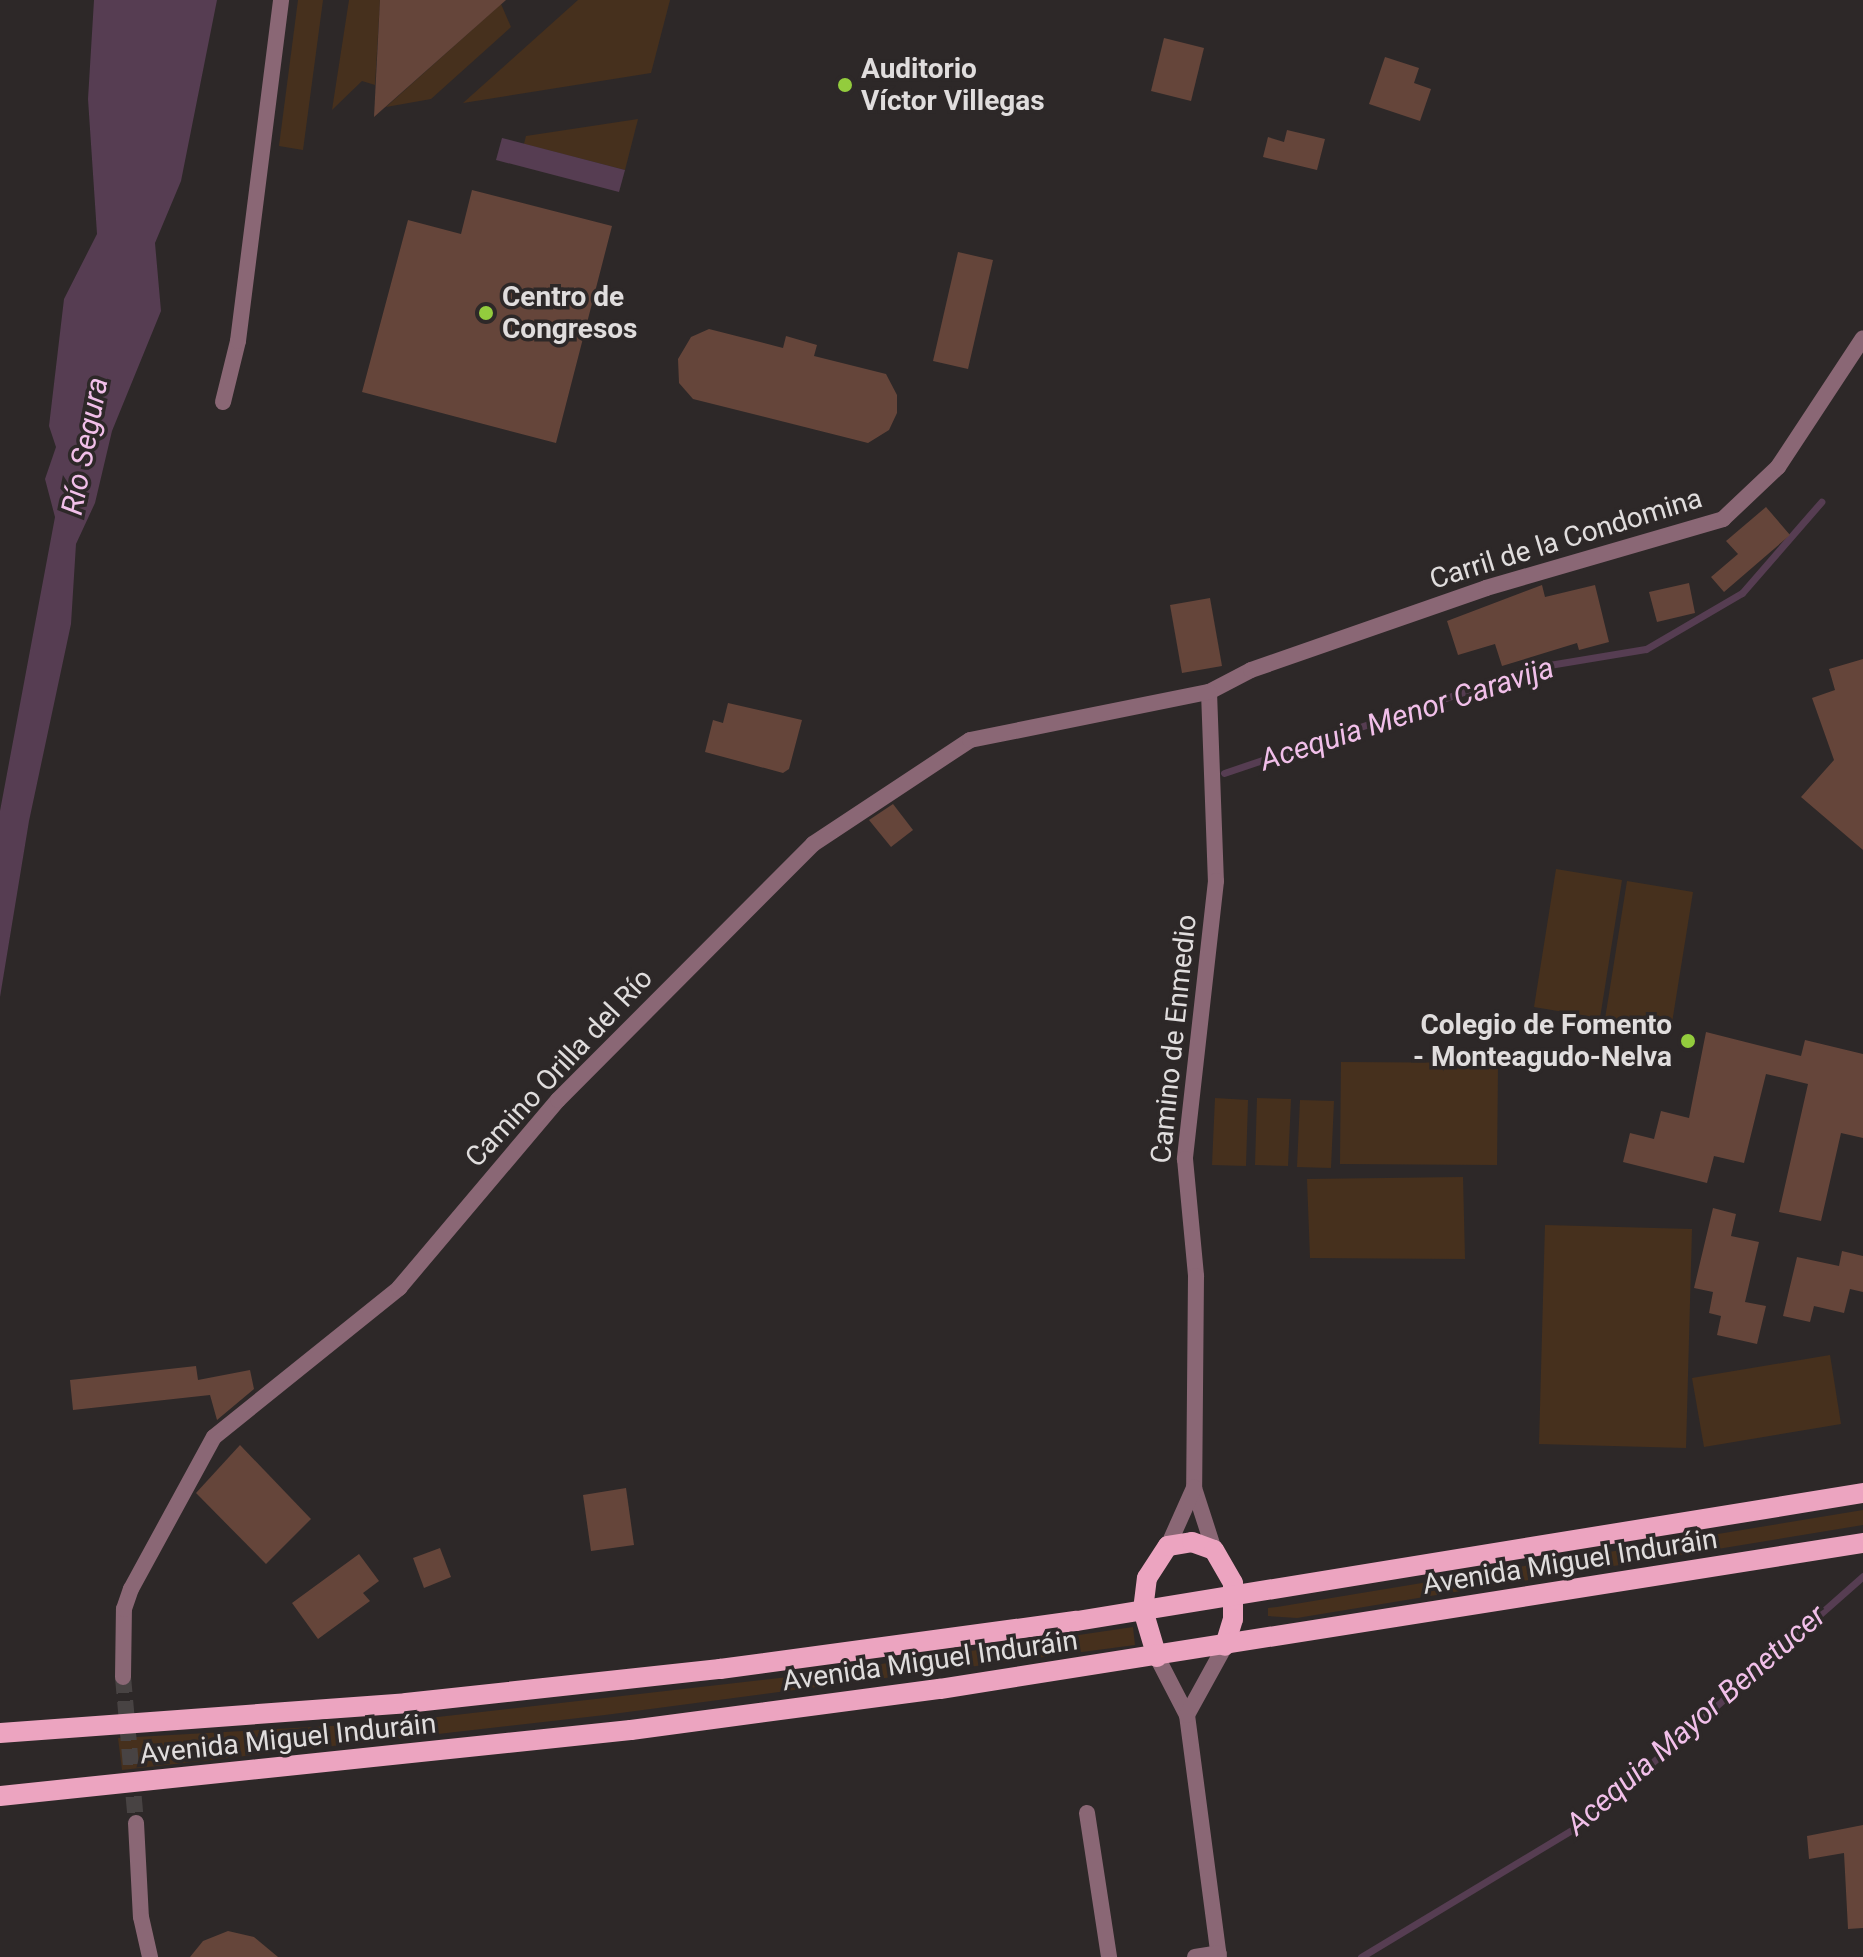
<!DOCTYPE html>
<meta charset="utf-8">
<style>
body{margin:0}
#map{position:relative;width:1863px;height:1957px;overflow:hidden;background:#2d2828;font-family:Roboto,sans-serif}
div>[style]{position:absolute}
.green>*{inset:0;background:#46301d}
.water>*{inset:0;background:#563d52}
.stream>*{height:7px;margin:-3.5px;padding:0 3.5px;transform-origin:3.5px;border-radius:3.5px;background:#563d52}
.building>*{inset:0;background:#65453a}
.street-tunnel>*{height:16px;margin-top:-8px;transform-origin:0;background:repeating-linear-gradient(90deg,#484343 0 16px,transparent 0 24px)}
.street>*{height:16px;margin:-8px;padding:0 8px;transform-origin:8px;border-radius:8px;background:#8a6775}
.primary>*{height:20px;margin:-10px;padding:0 10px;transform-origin:10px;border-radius:10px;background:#eca4c0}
.dots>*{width:22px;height:22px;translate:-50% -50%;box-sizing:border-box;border:4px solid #2d2828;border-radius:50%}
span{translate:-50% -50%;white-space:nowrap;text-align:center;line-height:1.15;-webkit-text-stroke:7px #2d2828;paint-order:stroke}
.poi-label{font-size:28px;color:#e0dddd;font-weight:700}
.left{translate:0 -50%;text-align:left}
.right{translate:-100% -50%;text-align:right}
.street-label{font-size:28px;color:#e0dddd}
.water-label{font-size:30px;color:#f1bfe9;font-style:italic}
</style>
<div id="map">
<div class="green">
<i style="clip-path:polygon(298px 0,323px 0,303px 150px,279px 146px)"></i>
<i style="clip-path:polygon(349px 0,380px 0,375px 85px,362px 81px,332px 110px)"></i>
<i style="clip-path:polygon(578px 0,670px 0,651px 73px,463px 103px)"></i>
<i style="clip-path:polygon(501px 4px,511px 27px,431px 99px,386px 107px)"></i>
<i style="clip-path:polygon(638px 119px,625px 170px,524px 144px,526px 136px)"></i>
<i style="clip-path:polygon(1556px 869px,1622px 880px,1600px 1018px,1534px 1007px)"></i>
<i style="clip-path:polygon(1627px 881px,1693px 892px,1671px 1029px,1605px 1019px)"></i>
<i style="clip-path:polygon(1341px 1062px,1498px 1063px,1497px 1165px,1340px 1164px)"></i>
<i style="clip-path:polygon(1215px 1098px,1248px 1100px,1246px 1166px,1212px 1165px)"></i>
<i style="clip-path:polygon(1257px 1098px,1291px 1099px,1288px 1166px,1255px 1165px)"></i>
<i style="clip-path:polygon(1300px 1100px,1334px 1101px,1331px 1168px,1297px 1167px)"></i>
<i style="clip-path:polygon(1463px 1177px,1465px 1259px,1310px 1258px,1307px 1179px)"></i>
<i style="clip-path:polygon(1545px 1225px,1692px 1229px,1686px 1448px,1539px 1444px)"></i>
<i style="clip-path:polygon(1830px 1355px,1841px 1424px,1704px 1447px,1692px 1378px)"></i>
<i style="clip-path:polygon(1863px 1510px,1863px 1525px,1297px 1618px,1268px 1616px,1268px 1608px,1277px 1607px)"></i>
<i style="clip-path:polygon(1133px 1627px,1135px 1645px,605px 1715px,122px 1770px,118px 1738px,385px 1723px,806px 1675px)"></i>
</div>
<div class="water">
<i style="clip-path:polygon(94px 0,217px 0,181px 181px,155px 243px,161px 311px,112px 431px,95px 503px,76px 544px,71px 624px,29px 821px,0 997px,0 811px,55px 517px,45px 479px,56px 447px,49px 426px,64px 299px,97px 234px,88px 99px)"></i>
<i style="clip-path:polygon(502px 138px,625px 170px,619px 192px,496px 160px)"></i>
</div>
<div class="stream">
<i style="left:1224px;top:773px;width:330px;rotate:-18.7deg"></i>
<i style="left:1537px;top:667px;width:110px;rotate:-9.4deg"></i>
<i style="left:1646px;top:649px;width:111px;rotate:-30.3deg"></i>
<i style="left:1742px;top:593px;width:121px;rotate:-49deg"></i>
<i style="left:1361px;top:1957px;width:262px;rotate:-31.1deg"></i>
<i style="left:1585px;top:1822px;width:371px;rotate:-41.5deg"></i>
</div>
<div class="building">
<i style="clip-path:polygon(380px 0,506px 0,374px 117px)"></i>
<i style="clip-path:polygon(1164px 38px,1204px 48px,1191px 101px,1151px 91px)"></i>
<i style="clip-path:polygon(1385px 57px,1419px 68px,1414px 83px,1431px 89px,1420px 121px,1369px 104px)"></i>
<i style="clip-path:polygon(1287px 130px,1325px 139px,1317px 170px,1263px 157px,1268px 137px,1284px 142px)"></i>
<i style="clip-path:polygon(472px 190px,612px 226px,556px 443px,362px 392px,408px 220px,461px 234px)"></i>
<i style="clip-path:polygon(958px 252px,993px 260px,968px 369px,933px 361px)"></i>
<i style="clip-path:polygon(709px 329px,783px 348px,786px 336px,817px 345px,814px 356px,886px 374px,897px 395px,897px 413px,889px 430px,868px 443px,693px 399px,679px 383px,678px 359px,691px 337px)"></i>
<i style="clip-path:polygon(1766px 507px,1790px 535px,1724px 592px,1711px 577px,1738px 554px,1726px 541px)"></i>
<i style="clip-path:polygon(1689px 583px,1695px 613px,1657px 622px,1649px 592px)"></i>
<i style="clip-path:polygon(1542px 585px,1545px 597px,1595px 585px,1609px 642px,1579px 650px,1577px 643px,1502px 666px,1495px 644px,1458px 655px,1447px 621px)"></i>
<i style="clip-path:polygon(1210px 598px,1222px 666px,1182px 673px,1170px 605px)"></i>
<i style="clip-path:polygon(1863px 659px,1863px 850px,1801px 797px,1834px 760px,1812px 698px,1835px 690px,1829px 669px)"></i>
<i style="clip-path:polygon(728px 703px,802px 720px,789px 769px,783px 773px,705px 752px,713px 720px,723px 723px)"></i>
<i style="clip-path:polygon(893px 804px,913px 830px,891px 847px,869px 820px)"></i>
<i style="clip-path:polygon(1706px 1032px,1801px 1056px,1805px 1040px,1863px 1054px,1863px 1138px,1841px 1133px,1821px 1221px,1779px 1212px,1808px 1084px,1766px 1074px,1744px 1163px,1714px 1156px,1707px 1183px,1623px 1162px,1630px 1133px,1654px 1139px,1661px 1111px,1689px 1118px)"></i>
<i style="clip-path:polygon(1713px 1208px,1736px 1214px,1731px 1236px,1759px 1242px,1745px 1302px,1766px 1306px,1757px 1344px,1717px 1335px,1721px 1316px,1709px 1313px,1713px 1292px,1694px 1288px)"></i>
<i style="clip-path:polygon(1842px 1251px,1863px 1256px,1863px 1292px,1850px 1289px,1844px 1313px,1814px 1306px,1810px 1322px,1783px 1316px,1797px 1257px,1839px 1266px)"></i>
<i style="clip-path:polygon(196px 1366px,198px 1380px,250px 1370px,254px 1389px,217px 1420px,210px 1395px,73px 1410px,70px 1380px)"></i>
<i style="clip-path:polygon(240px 1445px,311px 1519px,266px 1564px,196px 1493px)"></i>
<i style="clip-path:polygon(626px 1488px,634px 1545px,591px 1551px,583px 1495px)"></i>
<i style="clip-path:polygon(440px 1548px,451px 1577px,424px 1588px,413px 1558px)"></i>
<i style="clip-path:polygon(359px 1554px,379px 1581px,363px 1593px,370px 1601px,318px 1639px,292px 1603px)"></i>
<i style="clip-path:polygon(1863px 1825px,1863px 1928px,1848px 1929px,1844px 1853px,1809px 1859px,1807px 1836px)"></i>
<i style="clip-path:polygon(228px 1931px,254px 1937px,278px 1957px,190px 1957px,203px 1941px)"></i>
</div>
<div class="street-tunnel">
<i style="left:123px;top:1677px;width:147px;rotate:84.9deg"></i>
</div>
<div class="street">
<i style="left:223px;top:402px;width:63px;rotate:-76.2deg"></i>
<i style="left:238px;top:341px;width:344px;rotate:-82.8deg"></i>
<i style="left:1209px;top:692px;width:189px;rotate:87.9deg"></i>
<i style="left:1216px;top:881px;width:280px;rotate:96.4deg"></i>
<i style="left:1185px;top:1159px;width:118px;rotate:84.6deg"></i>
<i style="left:1196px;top:1276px;width:212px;rotate:90.5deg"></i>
<i style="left:1194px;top:1488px;width:65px;rotate:72.1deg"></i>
<i style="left:1209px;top:692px;width:47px;rotate:-27.6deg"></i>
<i style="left:1251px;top:670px;width:249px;rotate:-19.2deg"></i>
<i style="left:1486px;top:588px;width:247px;rotate:-16.2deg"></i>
<i style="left:1723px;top:519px;width:76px;rotate:-43.4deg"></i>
<i style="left:1778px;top:467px;width:154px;rotate:-56.6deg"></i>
<i style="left:1168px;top:1546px;width:64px;rotate:-65.9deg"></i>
<i style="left:1157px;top:1657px;width:65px;rotate:62.7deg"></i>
<i style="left:1187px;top:1715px;width:244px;rotate:82.5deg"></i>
<i style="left:123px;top:1677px;width:68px;rotate:-89.2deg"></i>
<i style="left:124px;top:1609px;width:21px;rotate:-71deg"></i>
<i style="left:131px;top:1589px;width:173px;rotate:-61.4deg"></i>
<i style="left:214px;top:1437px;width:238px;rotate:-38.8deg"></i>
<i style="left:399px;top:1288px;width:246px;rotate:-49.8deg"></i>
<i style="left:558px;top:1100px;width:361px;rotate:-45.1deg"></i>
<i style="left:813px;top:844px;width:188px;rotate:-33.5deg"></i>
<i style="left:970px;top:740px;width:244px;rotate:-11.4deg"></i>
<i style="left:1187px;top:1715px;width:79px;rotate:-61.2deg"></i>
<i style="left:1087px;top:1813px;width:146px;rotate:81.3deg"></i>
<i style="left:136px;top:1823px;width:94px;rotate:87deg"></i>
<i style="left:141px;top:1917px;width:41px;rotate:77.3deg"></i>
<i style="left:1195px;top:1957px;width:24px;rotate:-9deg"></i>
</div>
<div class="primary">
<i style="left:1157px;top:1657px;width:49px;rotate:-106.6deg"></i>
<i style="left:1143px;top:1610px;width:32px;rotate:-83deg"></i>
<i style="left:1147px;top:1578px;width:38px;rotate:-57deg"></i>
<i style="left:1168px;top:1546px;width:24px;rotate:-9deg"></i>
<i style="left:1192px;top:1542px;width:23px;rotate:20deg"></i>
<i style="left:1214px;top:1550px;width:38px;rotate:60deg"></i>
<i style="left:1233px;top:1583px;width:36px;rotate:90deg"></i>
<i style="left:1233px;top:1619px;width:28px;rotate:107deg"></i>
<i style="left:0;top:1733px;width:407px;rotate:-4.2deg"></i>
<i style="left:406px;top:1703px;width:316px;rotate:-6.2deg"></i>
<i style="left:720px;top:1669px;width:360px;rotate:-7.7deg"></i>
<i style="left:1077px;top:1621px;width:796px;rotate:-9.25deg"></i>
<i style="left:0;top:1796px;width:634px;rotate:-5.97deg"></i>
<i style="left:631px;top:1730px;width:312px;rotate:-7.6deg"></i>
<i style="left:940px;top:1689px;width:934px;rotate:-8.99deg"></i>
</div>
<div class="dots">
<i style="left:845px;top:85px;background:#93cc3d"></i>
<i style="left:486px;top:313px;background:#93cc3d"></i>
<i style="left:1688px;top:1041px;background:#93cc3d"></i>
</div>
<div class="poi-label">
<span class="left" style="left:861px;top:85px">Auditorio<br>Víctor Villegas</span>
<span class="left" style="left:502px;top:313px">Centro de<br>Congresos</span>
<span class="right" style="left:1672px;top:1041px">Colegio de Fomento<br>- Monteagudo-Nelva</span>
</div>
<div class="street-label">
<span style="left:1566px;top:539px;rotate:-17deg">Carril de la Condomina</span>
<span style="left:1174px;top:1039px;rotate:-84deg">Camino de Enmedio</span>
<span style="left:559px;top:1068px;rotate:-47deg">Camino Orilla del Río</span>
<span style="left:1570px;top:1562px;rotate:-9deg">Avenida Miguel Induráin</span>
<span style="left:930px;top:1661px;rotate:-8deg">Avenida Miguel Induráin</span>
<span style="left:288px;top:1739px;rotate:-6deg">Avenida Miguel Induráin</span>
</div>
<div class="water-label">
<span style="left:85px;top:446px;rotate:-79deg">Río Segura</span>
<span style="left:1407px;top:714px;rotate:-18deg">Acequia Menor Caravija</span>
<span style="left:1696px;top:1720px;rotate:-41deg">Acequia Mayor Benetucer</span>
</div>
</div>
